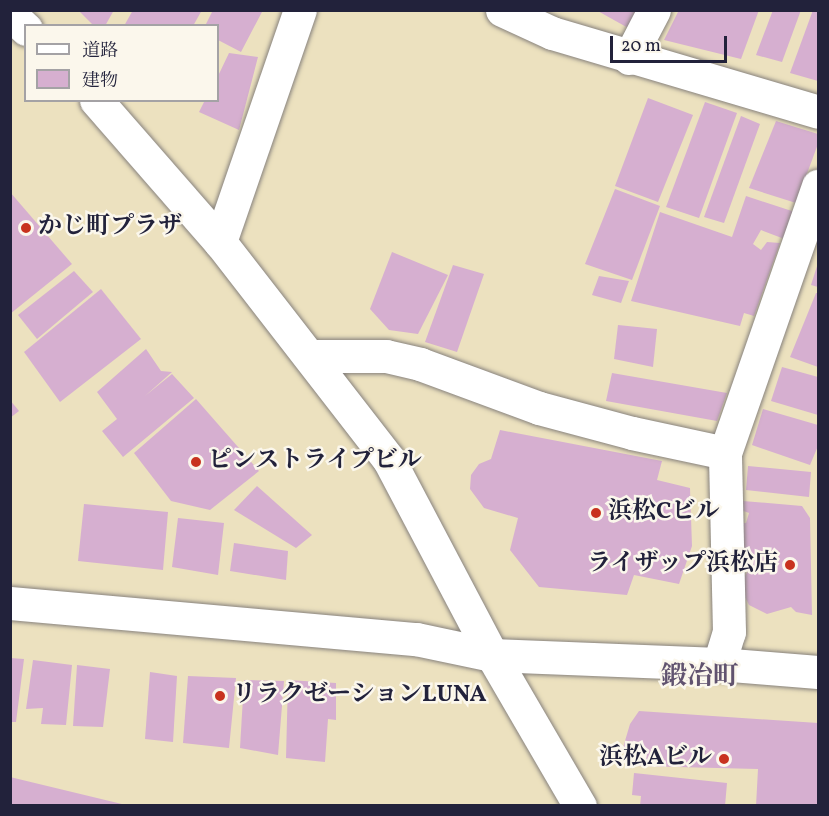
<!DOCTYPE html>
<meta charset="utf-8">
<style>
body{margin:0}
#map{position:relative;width:829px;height:816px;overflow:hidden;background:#ece1bf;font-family:Vollkorn,"Noto Serif JP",serif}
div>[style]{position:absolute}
.building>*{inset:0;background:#d6afd0}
.roads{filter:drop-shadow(0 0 2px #87827d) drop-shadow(0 0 2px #87827d)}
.minor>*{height:33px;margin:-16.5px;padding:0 16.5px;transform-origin:16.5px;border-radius:16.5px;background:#fff}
.tertiary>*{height:33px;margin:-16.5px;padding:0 16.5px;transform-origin:16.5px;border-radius:16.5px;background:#fff}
.dots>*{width:16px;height:16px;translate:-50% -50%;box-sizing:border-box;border:3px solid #fbf7ec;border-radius:50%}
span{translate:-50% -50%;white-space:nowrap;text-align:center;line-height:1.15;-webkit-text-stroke:5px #fbf7ec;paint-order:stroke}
.poi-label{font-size:24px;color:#22223b;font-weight:700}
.left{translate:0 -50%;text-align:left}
.right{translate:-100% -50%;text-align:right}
.neighbourhood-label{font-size:26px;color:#61536f;font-weight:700}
.frame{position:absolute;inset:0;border:12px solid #22223b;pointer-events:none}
.legend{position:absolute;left:24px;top:24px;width:195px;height:78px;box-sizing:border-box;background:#fbf7ec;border:2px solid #a4a2a5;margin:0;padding:8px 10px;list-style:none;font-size:18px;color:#22223b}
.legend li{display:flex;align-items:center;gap:12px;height:30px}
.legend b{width:30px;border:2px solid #a4a2a5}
.scale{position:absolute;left:610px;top:36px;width:117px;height:27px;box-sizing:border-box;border:3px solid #22223b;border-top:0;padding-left:8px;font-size:18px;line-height:21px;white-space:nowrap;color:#22223b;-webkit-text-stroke:4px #fbf7ec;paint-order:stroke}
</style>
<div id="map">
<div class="building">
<i style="clip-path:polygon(78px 10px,114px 10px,105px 26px,94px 26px)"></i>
<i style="clip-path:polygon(133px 10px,202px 10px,193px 26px,124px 26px)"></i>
<i style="clip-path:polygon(213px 10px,263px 10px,241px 52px,218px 40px,218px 26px,205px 26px)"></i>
<i style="clip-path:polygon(596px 10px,639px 10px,630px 29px)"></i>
<i style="clip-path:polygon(679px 10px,759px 10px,741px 59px,664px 40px)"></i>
<i style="clip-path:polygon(773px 10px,801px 10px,782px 62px,756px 55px)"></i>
<i style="clip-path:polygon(813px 10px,818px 10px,818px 81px,790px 73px)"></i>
<i style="clip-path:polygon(229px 53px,258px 57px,239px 130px,199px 112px,205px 100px,218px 100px,218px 76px)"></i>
<i style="clip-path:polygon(648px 98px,693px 115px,658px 202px,615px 186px)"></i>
<i style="clip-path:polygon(705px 102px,737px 113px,699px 218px,666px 207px)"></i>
<i style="clip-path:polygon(741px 116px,760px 124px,724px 223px,704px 217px)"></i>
<i style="clip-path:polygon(776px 121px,818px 134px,818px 144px,796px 203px,749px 188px)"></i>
<i style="clip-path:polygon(615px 189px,660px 206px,632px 280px,585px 264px)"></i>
<i style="clip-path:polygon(10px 192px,72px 264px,10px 314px)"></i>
<i style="clip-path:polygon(746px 196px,798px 213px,787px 240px,761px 230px,753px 244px,761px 250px,767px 242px,780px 243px,754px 316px,744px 313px,740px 326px,631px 301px,660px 212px,732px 237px)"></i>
<i style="clip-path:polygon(392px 252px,448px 275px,418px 334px,389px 330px,370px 309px)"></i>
<i style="clip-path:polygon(818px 263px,818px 287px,811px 285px)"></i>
<i style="clip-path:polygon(453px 265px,484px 274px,457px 352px,425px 342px)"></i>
<i style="clip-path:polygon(74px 271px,93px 292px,37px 339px,18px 315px)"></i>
<i style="clip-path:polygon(599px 276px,629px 281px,621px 303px,592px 295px)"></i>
<i style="clip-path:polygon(101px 289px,141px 339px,60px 402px,24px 352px)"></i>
<i style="clip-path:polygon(816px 293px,818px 293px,818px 367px,790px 357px)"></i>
<i style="clip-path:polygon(618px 325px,657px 329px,653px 367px,614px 359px)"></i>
<i style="clip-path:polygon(146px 349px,161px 371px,172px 372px,145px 396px,172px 374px,194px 398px,123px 457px,102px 431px,117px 419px,97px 392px)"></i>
<i style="clip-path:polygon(782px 367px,818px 377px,818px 415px,771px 401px)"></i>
<i style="clip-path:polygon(612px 373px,727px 393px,717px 421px,606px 401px)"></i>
<i style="clip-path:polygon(196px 399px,259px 471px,210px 510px,171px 501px,134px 453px)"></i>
<i style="clip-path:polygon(10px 400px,19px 411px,10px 418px)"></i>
<i style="clip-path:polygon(763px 409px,818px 425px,818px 446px,810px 465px,752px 445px)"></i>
<i style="clip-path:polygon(500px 430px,662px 461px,657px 480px,690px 488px,692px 546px,679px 584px,634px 575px,627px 595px,539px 587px,510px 550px,518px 518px,484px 508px,470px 489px,471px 475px,479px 464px,491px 459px)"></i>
<i style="clip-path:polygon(748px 466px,811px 472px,809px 497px,746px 490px)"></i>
<i style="clip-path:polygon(257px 486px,312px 535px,296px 548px,234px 510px)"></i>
<i style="clip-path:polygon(743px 501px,802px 506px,810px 518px,812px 615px,796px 612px,791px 607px,767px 614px,749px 605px,739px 585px,750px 568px,734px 553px,739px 523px,746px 523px,749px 513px,741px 510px)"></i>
<i style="clip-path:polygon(84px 504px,168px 512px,163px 570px,78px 561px)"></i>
<i style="clip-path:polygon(178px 518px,224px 523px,218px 575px,172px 567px)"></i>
<i style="clip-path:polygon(234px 543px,288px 551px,286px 580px,230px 571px)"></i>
<i style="clip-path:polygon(10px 658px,24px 659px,16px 722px,10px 722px)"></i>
<i style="clip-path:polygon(33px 660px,72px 665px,66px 725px,41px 724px,43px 708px,26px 709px)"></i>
<i style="clip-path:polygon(77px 665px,110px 669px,103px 727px,73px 726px)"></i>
<i style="clip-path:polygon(150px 672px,177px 676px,173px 742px,145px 739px)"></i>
<i style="clip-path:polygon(188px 676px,236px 678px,229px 748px,183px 743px)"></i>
<i style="clip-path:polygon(244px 680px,284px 681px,278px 755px,240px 748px)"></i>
<i style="clip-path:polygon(288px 680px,336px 683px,336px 720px,328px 719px,325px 762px,286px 758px)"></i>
<i style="clip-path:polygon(639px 711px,818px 723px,818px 806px,756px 806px,758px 769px,636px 766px,622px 751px,630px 724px)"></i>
<i style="clip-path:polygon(634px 773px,727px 783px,725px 806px,640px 806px,641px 796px,632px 795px)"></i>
<i style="clip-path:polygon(10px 777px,126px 805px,126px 806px,10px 806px)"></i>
</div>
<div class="roads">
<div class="minor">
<i style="left:502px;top:10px;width:55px;rotate:24.7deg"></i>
<i style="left:552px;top:33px;width:277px;rotate:16.5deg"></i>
<i style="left:10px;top:14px;width:22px;rotate:43deg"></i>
<i style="left:629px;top:58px;width:54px;rotate:-62.5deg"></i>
<i style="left:96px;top:100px;width:189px;rotate:48.9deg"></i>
<i style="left:220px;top:242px;width:276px;rotate:52.2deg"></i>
<i style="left:389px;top:460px;width:221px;rotate:62.2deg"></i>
<i style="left:492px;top:655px;width:227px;rotate:2.3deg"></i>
<i style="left:719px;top:664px;width:99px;rotate:4.6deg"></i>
<i style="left:220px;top:242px;width:245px;rotate:-71deg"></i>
<i style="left:310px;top:356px;width:76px"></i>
<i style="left:386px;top:356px;width:35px;rotate:13deg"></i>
<i style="left:420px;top:364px;width:127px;rotate:20.3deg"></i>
<i style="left:539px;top:408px;width:96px;rotate:15deg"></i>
<i style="left:632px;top:433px;width:95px;rotate:12.1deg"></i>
<i style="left:719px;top:664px;width:34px;rotate:-73deg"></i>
<i style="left:729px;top:632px;width:179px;rotate:-91.3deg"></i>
<i style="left:725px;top:453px;width:283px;rotate:-70.8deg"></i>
</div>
<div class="tertiary">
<i style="left:10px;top:603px;width:408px;rotate:5.1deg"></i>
<i style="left:416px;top:639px;width:78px;rotate:11.9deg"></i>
<i style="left:492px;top:655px;width:175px;rotate:59.8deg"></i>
</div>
</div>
<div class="dots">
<i style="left:26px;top:228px;background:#c8321e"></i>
<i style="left:196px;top:462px;background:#c8321e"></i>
<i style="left:596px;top:513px;background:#c8321e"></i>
<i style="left:790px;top:565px;background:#c8321e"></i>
<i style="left:220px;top:696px;background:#c8321e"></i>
<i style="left:724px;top:759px;background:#c8321e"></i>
</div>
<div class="poi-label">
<span class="left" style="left:38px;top:228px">かじ町プラザ</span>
<span class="left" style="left:208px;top:462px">ピンストライプビル</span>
<span class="left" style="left:608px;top:513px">浜松Cビル</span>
<span class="right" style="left:778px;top:565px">ライザップ浜松店</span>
<span class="left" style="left:232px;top:696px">リラクゼーションLUNA</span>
<span class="right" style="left:712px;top:759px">浜松Aビル</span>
</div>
<div class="neighbourhood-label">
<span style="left:700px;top:678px">鍛冶町</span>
</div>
<div class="frame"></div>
<ul class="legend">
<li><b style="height:8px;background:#fff"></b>道路</li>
<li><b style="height:16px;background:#d6afd0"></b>建物</li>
</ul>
<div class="scale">20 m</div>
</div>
